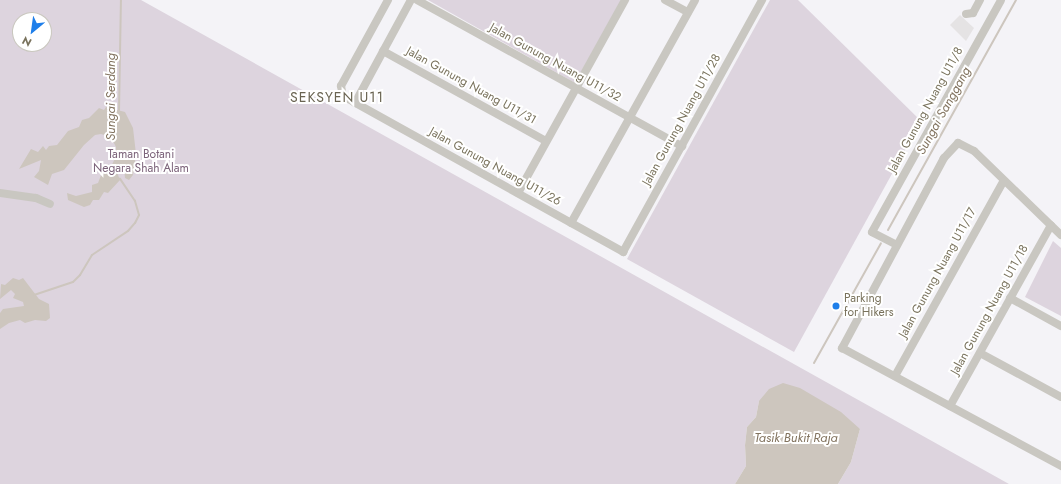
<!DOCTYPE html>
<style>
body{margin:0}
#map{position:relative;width:1061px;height:484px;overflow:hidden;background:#f4f3f7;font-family:Jost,sans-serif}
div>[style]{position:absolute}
.built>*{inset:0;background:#e5e3e4}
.green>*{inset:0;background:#ddd4de}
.water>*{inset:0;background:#cdc6be}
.stream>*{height:2px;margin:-1px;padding:0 1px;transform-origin:1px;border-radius:1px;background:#cdc6be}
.street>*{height:8px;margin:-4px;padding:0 4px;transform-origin:4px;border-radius:4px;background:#c9c7c1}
.dots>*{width:11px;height:11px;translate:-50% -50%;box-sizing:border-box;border:2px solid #fff;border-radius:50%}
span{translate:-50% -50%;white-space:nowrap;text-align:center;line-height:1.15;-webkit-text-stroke:4px #fff;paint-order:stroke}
.street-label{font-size:12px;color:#79725c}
.park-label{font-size:12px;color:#7c637a}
.poi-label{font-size:12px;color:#79725c}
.left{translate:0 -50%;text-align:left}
.water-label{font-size:13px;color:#82735f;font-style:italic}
.quarter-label{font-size:14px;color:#6a6452;letter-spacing:1px}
.north{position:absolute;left:12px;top:12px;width:40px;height:40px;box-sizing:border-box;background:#fff;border:1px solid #c9c7be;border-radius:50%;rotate:209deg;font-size:11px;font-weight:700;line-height:16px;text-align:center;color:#79725c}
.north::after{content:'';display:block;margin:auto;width:14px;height:18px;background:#1f7fea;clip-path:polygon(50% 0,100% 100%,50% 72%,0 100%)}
</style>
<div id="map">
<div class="built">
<i style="clip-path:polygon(960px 15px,974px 28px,966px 41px,950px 25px)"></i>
</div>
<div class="green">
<i style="clip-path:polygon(evenodd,0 0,141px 0,1009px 484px,838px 484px,851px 462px,860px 429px,759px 401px,756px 417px,747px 427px,745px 445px,746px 466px,735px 484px,0 484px,0 0,20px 20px,44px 20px,44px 44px,20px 44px,20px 20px)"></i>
<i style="clip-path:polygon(428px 0,621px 0,575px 83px)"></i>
<i style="clip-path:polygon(770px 0,798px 0,921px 121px,794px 352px,627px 259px)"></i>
<i style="clip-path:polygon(1053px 241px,1061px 248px,1061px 316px,1025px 297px)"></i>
</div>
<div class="water">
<i style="clip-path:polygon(106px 107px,125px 112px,133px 128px,136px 154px,133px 175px,129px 180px,125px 178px,124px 167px,119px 168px,118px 175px,120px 180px,108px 193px,104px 192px,99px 200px,93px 200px,90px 205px,84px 207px,68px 200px,67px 193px,76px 196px,92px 192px,92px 185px,98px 183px,103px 170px,110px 169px,116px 156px,116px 147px,111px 137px,101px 134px,95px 135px,84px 145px,64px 170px,52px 174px,48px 185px,34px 177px,39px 171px,41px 160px,19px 169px,31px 149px,38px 152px,43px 146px,46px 150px,49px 146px,57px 145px,68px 131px,79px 127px,82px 120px,89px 118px,99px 108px,104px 110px)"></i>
<i style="clip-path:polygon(13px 278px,19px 280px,23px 278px,39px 299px,49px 304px,50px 318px,46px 321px,35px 320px,25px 323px,20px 320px,9px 323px,0 329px,0 313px,3px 309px,24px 306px,23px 302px,13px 298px,15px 294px,11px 290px,0 299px,1px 284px,5px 285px)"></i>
<i style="clip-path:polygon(783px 383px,800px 388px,841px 412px,860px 429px,851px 462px,838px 484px,735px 484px,746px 466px,745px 445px,747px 427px,756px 417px,759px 401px,769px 389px)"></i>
</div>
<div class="stream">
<i style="left:119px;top:111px;width:111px;rotate:-89deg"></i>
<i style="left:888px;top:230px;width:263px;rotate:-60.9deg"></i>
<i style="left:34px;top:295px;width:41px;rotate:-18.4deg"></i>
<i style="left:73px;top:282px;width:10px;rotate:-45deg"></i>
<i style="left:80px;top:275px;width:23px;rotate:-59deg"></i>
<i style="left:92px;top:255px;width:43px;rotate:-33.7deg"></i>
<i style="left:128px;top:231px;width:11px;rotate:-49deg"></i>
<i style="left:135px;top:223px;width:9px;rotate:-63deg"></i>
<i style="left:139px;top:215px;width:15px;rotate:-106deg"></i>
<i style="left:135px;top:201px;width:27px;rotate:-124deg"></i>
<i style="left:814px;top:363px;width:137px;rotate:-60.8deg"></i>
</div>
<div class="street">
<i style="left:388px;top:0;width:98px;rotate:118.7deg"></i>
<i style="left:341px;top:86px;width:10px;rotate:79deg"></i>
<i style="left:343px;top:96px;width:321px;rotate:29.1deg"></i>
<i style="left:623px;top:252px;width:288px;rotate:-61.1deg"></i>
<i style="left:417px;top:0;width:303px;rotate:28.9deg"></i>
<i style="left:665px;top:0;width:26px;rotate:28deg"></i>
<i style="left:966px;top:14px;width:7px;rotate:-8deg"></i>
<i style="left:973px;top:13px;width:15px;rotate:-62deg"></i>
<i style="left:383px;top:51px;width:186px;rotate:28.9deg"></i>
<i style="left:355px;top:103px;width:117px;rotate:-61.5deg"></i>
<i style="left:0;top:193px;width:36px;rotate:8deg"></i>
<i style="left:36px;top:198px;width:15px;rotate:23deg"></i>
<i style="left:518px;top:193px;width:221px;rotate:-61deg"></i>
<i style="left:571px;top:223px;width:255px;rotate:-60.9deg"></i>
<i style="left:1061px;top:235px;width:121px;rotate:-136deg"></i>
<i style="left:974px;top:151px;width:18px;rotate:-153deg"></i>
<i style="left:958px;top:143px;width:21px;rotate:133deg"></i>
<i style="left:944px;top:158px;width:216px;rotate:118.2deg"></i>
<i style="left:842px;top:348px;width:249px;rotate:28.3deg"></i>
<i style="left:897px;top:245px;width:28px;rotate:-153deg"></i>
<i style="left:872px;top:232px;width:265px;rotate:-60.9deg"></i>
<i style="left:1010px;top:298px;width:58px;rotate:28.8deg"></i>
<i style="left:980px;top:353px;width:92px;rotate:28.5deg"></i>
<i style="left:895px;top:376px;width:222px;rotate:-60.9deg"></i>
<i style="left:950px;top:406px;width:207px;rotate:-60.8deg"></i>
</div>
<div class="dots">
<i style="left:836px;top:306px;background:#1f7fea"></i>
</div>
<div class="street-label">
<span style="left:555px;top:63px;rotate:29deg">Jalan Gunung Nuang U11/32</span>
<span style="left:471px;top:86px;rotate:29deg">Jalan Gunung Nuang U11/31</span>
<span style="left:926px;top:110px;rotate:-61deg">Jalan Gunung Nuang U11/8</span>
<span style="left:682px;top:120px;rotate:-61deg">Jalan Gunung Nuang U11/28</span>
<span style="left:495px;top:167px;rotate:29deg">Jalan Gunung Nuang U11/26</span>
<span style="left:938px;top:273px;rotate:-61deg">Jalan Gunung Nuang U11/17</span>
<span style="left:990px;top:310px;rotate:-61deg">Jalan Gunung Nuang U11/18</span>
</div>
<div class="park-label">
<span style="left:141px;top:162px">Taman Botani<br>Negara Shah Alam</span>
</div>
<div class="poi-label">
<span class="left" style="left:844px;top:306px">Parking<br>for Hikers</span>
</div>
<div class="water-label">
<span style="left:111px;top:97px;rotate:-90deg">Sungai Serdang</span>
<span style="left:944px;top:111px;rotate:-61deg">Sungai Sanggang</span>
<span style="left:796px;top:438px">Tasik Bukit Raja</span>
</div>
<div class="quarter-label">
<span style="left:337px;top:97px">SEKSYEN U11</span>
</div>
<div class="north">N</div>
</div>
